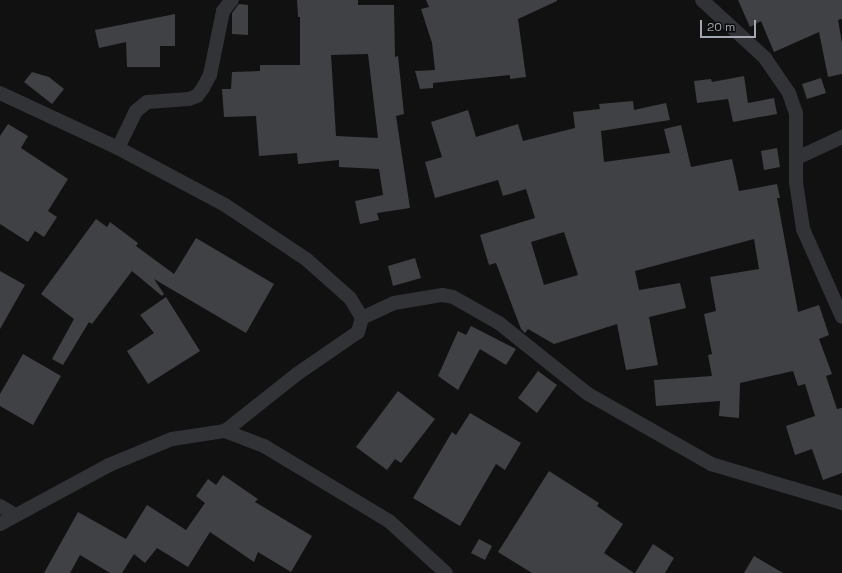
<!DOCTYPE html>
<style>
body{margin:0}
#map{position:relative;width:842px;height:573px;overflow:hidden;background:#111112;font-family:"Space Grotesk",sans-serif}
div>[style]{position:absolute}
.building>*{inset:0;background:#404145}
.street>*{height:14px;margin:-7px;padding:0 7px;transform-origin:7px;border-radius:7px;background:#323337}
span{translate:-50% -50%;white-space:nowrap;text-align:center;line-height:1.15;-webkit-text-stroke:3.5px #0c0c0d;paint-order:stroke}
.scale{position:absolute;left:700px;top:20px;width:56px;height:18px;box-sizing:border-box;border:2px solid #a3a7b2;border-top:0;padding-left:5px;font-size:12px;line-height:14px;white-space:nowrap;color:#a3a7b2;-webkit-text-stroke:3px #0c0c0d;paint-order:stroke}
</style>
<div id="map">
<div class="building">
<i style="clip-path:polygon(evenodd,297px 0,358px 0,358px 5px,394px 5px,395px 57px,398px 56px,404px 114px,396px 116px,410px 208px,377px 213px,379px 220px,360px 224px,355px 201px,383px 195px,379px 169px,339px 167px,339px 160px,298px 164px,297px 153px,259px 156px,256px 116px,224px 117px,222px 89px,231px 89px,232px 72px,260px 71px,260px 65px,300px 65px,300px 17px,298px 17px,297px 0,368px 54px,378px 138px,336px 136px,331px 55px,368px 54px)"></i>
<i style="clip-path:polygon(426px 0,557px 0,557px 1px,518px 19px,526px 77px,510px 79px,510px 75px,433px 83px,433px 88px,420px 89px,415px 71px,435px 70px,432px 43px,421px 9px,429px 7px)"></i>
<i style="clip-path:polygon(738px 0,842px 0,842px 19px,838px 20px,842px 43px,842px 74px,828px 77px,819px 32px,774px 52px,761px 21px,750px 27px)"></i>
<i style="clip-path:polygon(239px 4px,248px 5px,248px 35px,232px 34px,232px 13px)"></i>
<i style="clip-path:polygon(175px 14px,175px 46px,160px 46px,160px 67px,127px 67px,126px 42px,99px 48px,95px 30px)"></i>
<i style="clip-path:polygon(32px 72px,49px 77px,64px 89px,52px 104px,24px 82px)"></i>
<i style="clip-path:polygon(744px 76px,748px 103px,774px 98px,777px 114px,733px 122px,728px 99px,697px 103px,694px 81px,711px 79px,712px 82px)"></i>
<i style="clip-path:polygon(821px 78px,826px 93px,807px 99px,802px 84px)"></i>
<i style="clip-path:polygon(evenodd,633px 101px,634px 110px,666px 103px,670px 120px,601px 131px,604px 162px,670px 153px,664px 129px,681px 125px,691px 167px,732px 159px,739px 191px,777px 184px,780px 198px,777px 198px,798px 312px,819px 305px,829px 335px,819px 339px,832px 374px,826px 376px,837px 409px,842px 408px,842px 473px,823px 480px,812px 449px,795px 455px,786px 426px,815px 416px,805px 384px,798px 386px,793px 371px,740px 383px,739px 418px,719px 416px,720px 401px,656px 406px,654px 380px,712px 376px,708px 355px,712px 354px,704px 314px,716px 311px,710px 277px,759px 269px,754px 239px,635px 271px,639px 290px,680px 283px,686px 308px,649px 317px,658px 365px,626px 370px,617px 324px,554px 344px,528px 329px,525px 333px,521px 329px,496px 263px,489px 265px,480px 235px,535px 218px,526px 189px,503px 196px,498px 180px,435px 198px,425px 162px,442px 157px,431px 122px,468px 110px,476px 137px,518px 124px,523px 141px,575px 128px,573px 112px,600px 109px,599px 104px,633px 101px,564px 232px,578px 275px,544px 285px,531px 242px,564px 232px)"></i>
<i style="clip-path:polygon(8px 124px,28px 136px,21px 148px,68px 179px,48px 211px,57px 217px,44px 237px,35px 231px,28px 242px,0 224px,0 136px)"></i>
<i style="clip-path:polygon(777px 148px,780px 167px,764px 170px,761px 151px)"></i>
<i style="clip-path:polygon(96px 219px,107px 227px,110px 222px,138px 243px,136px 246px,174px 274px,196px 238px,274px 284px,246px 333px,154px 279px,164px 294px,162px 296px,132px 271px,92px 324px,89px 322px,63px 365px,52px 359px,74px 319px,41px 294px)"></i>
<i style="clip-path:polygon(415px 258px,421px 278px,393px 286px,388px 266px)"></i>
<i style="clip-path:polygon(0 271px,25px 285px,0 329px)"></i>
<i style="clip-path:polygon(166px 297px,200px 351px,148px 384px,127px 351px,154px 333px,140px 315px)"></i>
<i style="clip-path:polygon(471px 326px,516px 349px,506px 365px,480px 349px,458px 390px,438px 376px,458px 331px,466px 335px)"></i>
<i style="clip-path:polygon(23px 354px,61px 376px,33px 425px,0 406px,0 394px)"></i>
<i style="clip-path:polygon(538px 371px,557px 385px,537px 413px,518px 398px)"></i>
<i style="clip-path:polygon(398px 391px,435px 419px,401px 463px,395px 459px,387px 470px,356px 447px)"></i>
<i style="clip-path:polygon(470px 413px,521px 443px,505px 470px,496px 464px,460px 526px,413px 498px,452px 432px,456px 435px)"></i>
<i style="clip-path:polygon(549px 471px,599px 503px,597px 506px,623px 524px,604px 553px,634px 573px,532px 573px,498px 552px)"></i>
<i style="clip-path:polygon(223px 475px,258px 499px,255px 502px,312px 536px,291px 572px,258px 552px,254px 562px,210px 532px,188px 567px,157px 548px,145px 563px,134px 554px,122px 573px,110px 573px,80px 555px,70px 573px,44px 573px,78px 512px,126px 539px,147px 505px,186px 530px,205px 503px,196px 496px,208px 479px,216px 485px)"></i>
<i style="clip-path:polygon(479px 539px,492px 546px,485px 560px,471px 553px)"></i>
<i style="clip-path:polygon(653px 544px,674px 558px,665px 573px,635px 573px)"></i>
<i style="clip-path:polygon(754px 556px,783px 573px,744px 573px)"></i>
</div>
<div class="street">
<i style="left:702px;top:0;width:86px;rotate:42.6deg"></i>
<i style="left:765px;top:58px;width:42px;rotate:55.6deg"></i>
<i style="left:789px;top:93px;width:21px;rotate:71deg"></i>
<i style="left:796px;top:113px;width:69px;rotate:90deg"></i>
<i style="left:796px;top:182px;width:48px;rotate:81.5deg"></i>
<i style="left:803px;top:229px;width:96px;rotate:66.1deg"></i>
<i style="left:0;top:93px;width:130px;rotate:25deg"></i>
<i style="left:118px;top:148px;width:121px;rotate:28deg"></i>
<i style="left:225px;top:205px;width:97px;rotate:33.7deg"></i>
<i style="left:306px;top:259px;width:59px;rotate:41.6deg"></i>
<i style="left:350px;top:298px;width:23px;rotate:59deg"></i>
<i style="left:362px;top:318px;width:15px;rotate:106deg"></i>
<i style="left:358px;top:332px;width:74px;rotate:145.5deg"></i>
<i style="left:297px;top:374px;width:92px;rotate:141.6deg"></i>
<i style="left:118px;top:148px;width:41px;rotate:-64.1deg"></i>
<i style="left:136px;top:111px;width:14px;rotate:-39deg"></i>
<i style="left:147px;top:102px;width:42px;rotate:-4.1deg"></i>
<i style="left:189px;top:99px;width:9px;rotate:-21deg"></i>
<i style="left:197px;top:96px;width:10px;rotate:-53deg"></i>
<i style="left:203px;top:88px;width:15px;rotate:-62deg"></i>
<i style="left:210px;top:75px;width:65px;rotate:-78.5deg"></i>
<i style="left:223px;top:11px;width:14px;rotate:-51deg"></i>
<i style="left:797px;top:158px;width:50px;rotate:-25deg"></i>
<i style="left:362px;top:318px;width:35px;rotate:-25deg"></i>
<i style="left:394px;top:303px;width:49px;rotate:-9.5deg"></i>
<i style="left:442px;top:295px;width:11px;rotate:10deg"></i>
<i style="left:453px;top:297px;width:53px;rotate:29.5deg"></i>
<i style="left:499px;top:323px;width:114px;rotate:38.6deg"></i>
<i style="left:588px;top:394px;width:142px;rotate:29.6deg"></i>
<i style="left:711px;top:464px;width:137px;rotate:16.6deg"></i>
<i style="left:0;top:506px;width:17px;rotate:31deg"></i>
<i style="left:0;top:524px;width:124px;rotate:-28.4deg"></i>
<i style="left:109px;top:465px;width:68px;rotate:-22.4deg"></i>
<i style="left:172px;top:439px;width:54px;rotate:-8.6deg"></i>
<i style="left:225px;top:431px;width:42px;rotate:21deg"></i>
<i style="left:264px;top:446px;width:146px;rotate:31deg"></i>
<i style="left:389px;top:521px;width:77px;rotate:42.4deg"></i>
</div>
<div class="scale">20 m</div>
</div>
